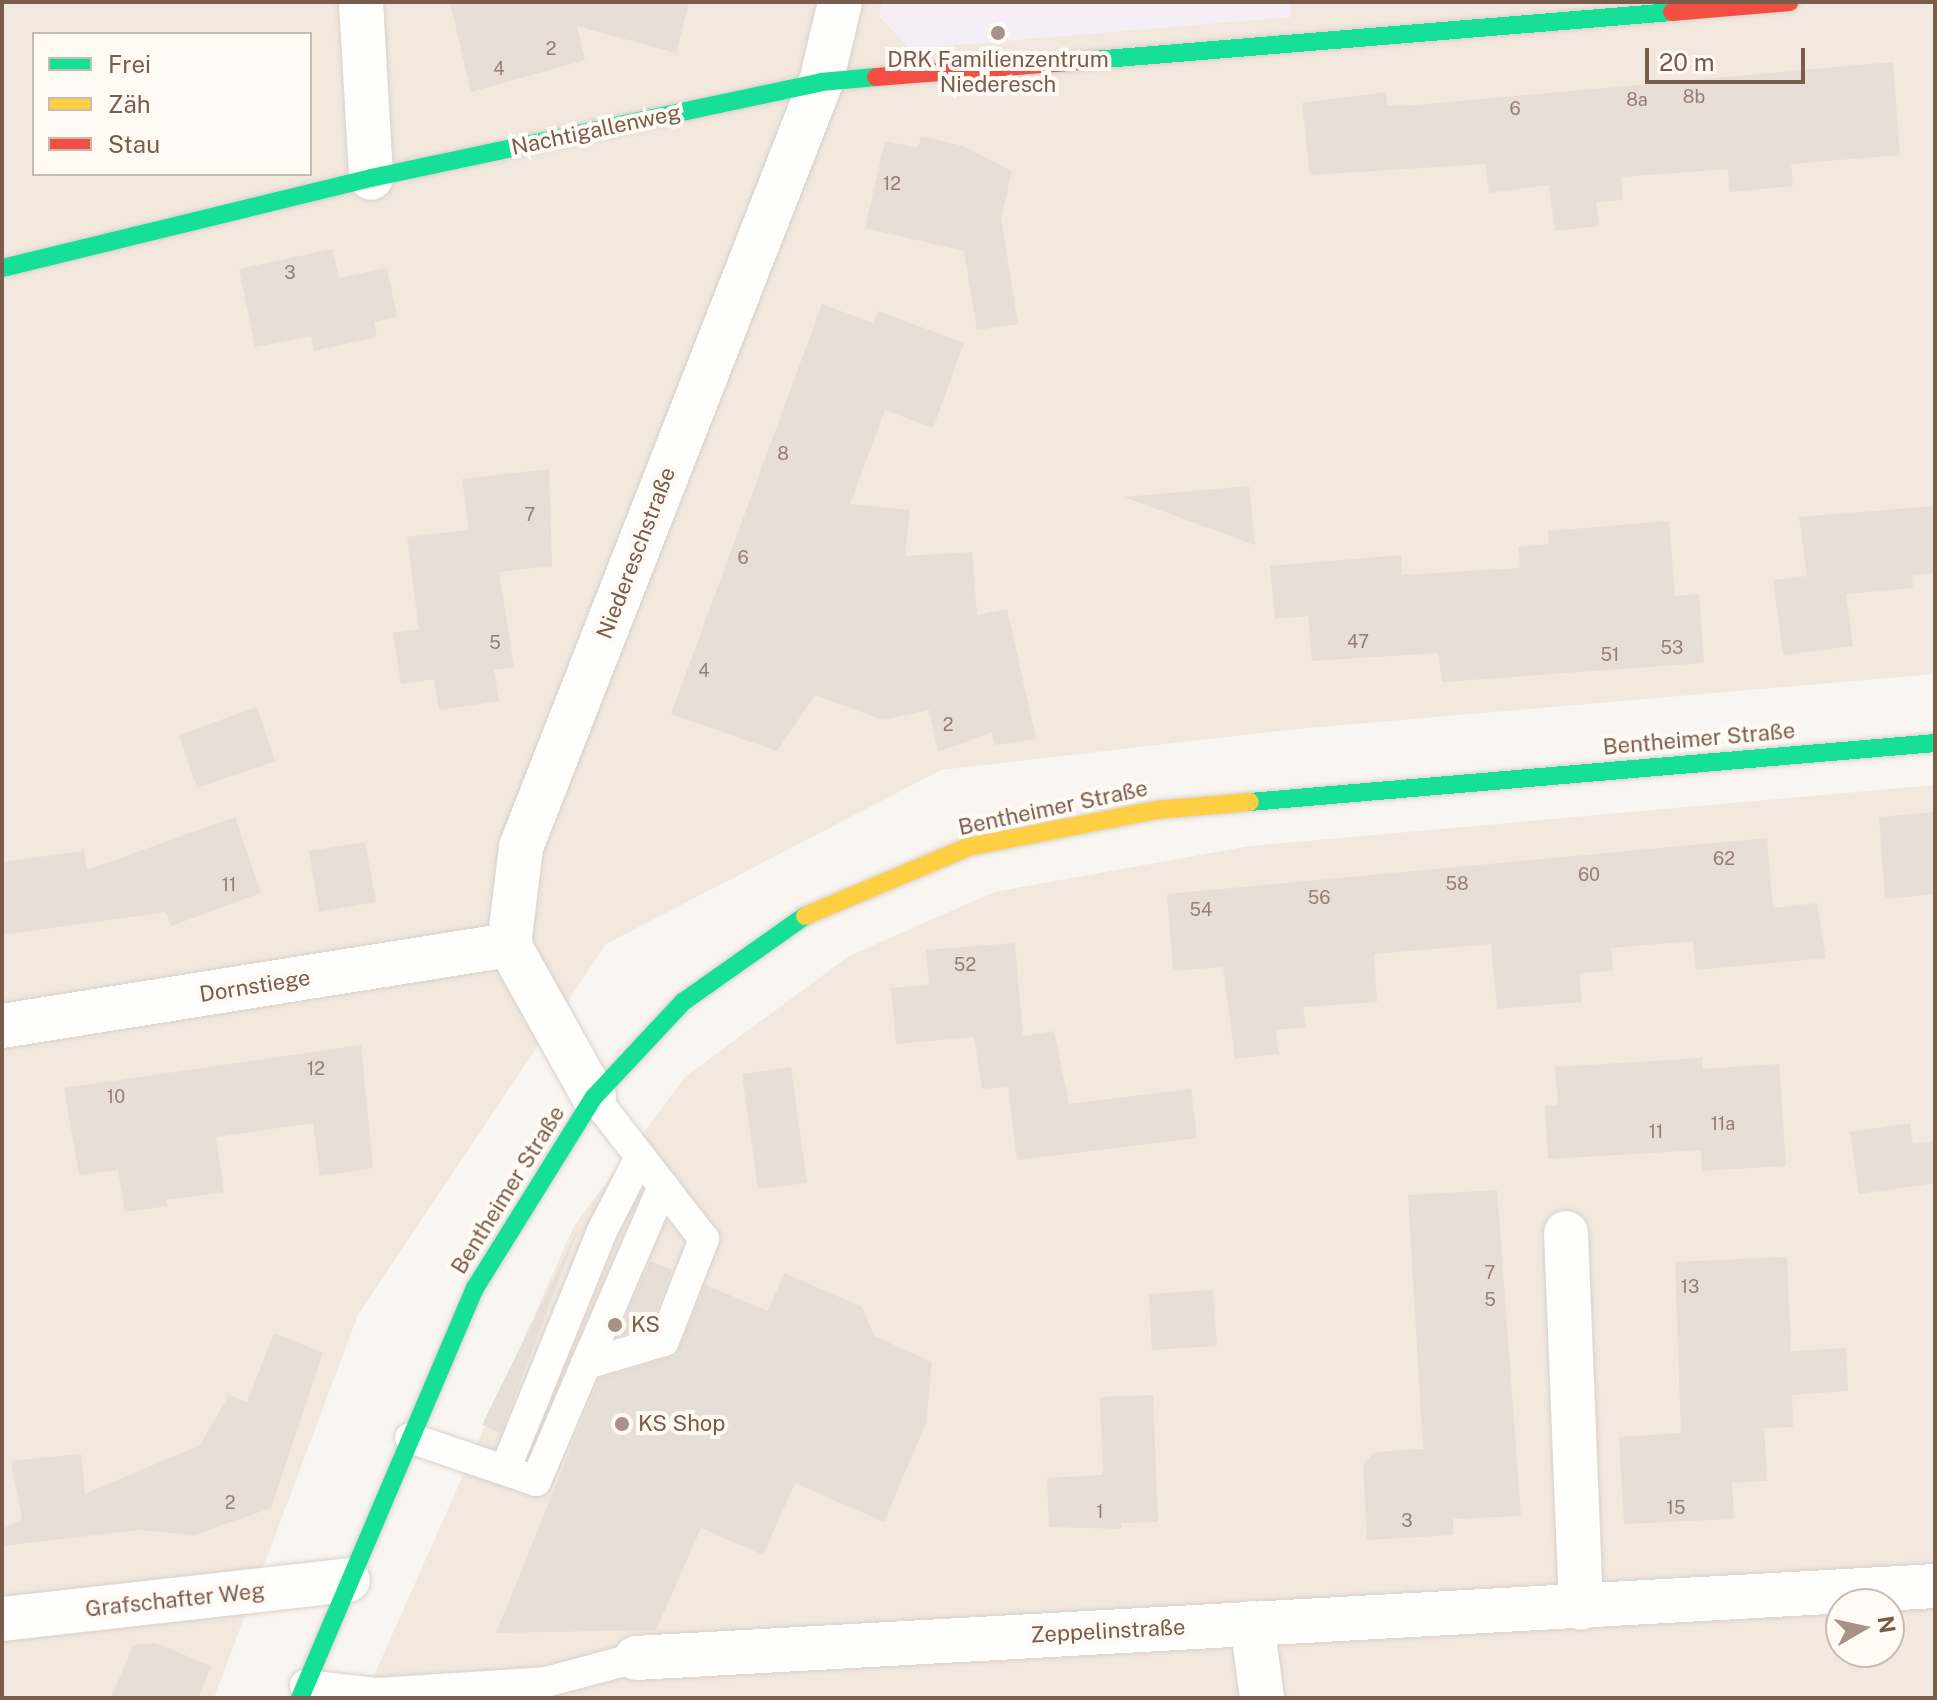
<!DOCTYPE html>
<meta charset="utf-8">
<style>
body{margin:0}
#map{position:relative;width:1937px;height:1700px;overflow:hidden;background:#f9f5f0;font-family:"Public Sans",sans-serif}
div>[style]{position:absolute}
.residential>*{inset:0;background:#f2e8de}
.education>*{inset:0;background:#f6eef6}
.building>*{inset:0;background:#e6ded7}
.roads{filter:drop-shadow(0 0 2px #d7d1cb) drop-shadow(0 0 2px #d7d1cb)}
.lane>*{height:30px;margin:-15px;padding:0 15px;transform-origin:15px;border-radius:15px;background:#fefefd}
.street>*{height:44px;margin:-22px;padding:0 22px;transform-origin:22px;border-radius:22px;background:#fefefd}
.fast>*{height:18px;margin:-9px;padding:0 9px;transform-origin:9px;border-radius:9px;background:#16e098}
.slow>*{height:18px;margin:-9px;padding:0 9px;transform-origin:9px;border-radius:9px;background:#ffcf43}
.jam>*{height:18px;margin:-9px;padding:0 9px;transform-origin:9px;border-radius:9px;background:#f24e42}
.dots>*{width:22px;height:22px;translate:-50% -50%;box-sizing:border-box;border:4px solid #fffaf3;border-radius:50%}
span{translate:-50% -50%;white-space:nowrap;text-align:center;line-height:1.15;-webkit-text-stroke:8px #fffaf3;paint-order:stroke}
.number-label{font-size:18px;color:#977e72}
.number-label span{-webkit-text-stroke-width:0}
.poi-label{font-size:22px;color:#7a5c4d}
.left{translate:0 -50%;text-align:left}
.street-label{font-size:22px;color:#7a5c4d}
.frame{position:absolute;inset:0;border:4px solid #7a5c4d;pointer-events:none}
.legend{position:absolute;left:32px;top:32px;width:280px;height:144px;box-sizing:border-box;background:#fffaf3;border:2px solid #cabbb1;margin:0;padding:10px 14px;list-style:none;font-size:24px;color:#7a5c4d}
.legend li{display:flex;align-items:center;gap:16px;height:40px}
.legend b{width:40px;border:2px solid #cabbb1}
.north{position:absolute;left:1825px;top:1588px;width:80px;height:80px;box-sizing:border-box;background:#fffaf3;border:2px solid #cabbb1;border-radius:50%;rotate:81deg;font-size:22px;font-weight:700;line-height:32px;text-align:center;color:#7a5c4d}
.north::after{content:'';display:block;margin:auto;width:28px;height:36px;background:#a69286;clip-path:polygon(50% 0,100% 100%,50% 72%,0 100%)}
.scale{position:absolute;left:1645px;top:48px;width:160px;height:36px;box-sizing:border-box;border:4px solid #7a5c4d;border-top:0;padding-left:10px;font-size:24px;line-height:28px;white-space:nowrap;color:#7a5c4d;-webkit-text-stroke:6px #fffaf3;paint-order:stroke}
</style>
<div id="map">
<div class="residential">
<i style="clip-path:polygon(evenodd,2px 2px,1935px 2px,1935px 674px,1296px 729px,941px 770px,606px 944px,358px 1315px,214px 1698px,2px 1698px,2px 2px,34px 34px,310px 34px,310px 174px,34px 174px,34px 34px)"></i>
<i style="clip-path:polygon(evenodd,1935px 785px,1935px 1698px,364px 1698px,574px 1226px,685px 1077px,849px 956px,994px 892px,1250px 846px,1935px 785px,1841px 1604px,1889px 1604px,1889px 1652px,1841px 1652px,1841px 1604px)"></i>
</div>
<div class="education">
<i style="clip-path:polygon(882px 2px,1290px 2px,1291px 17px,910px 49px,879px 16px)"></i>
</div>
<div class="building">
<i style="clip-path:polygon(450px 2px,689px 2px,676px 53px,577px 26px,585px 60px,471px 92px)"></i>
<i style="clip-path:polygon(1893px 62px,1900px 155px,1791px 164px,1793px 186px,1730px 192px,1728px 169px,1621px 177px,1623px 200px,1596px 202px,1599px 226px,1555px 231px,1549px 185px,1489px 193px,1485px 164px,1310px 175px,1302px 103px,1386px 92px,1387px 106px,1416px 105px)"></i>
<i style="clip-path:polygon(921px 136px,963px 146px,1012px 171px,1001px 218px,1018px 324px,977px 330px,964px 251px,865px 228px,885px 141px,918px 148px)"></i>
<i style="clip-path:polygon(332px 249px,339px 278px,387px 268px,397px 316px,374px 322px,377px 337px,314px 351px,311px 336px,255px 347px,239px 269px)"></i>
<i style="clip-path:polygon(822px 304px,873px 323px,878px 311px,964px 343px,933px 428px,885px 410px,850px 504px,910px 510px,905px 556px,972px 552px,977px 615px,1007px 609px,1036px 739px,995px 745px,992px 732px,938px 752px,929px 710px,883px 720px,815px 695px,777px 751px,671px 714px)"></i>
<i style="clip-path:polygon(549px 469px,552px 566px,499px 572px,514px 667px,494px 670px,499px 701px,439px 710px,434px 679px,401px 684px,393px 633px,419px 629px,407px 537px,469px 530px,462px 479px)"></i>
<i style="clip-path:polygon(1249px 486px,1255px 545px,1124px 497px)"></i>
<i style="clip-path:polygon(1935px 506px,1935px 573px,1912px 575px,1913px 588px,1846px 594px,1853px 646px,1783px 655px,1773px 580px,1807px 576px,1799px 517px)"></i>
<i style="clip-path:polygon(1669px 521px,1675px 596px,1699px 594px,1704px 663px,1442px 682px,1438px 653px,1312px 661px,1308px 616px,1275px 619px,1270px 566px,1401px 555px,1402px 575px,1520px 568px,1518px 547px,1549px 544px,1548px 531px)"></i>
<i style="clip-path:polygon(257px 707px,275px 761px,197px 788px,179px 735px)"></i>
<i style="clip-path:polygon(1935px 812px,1935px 894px,1885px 899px,1879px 817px)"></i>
<i style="clip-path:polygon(235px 817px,261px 893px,171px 926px,166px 912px,2px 935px,2px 862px,84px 851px,87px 870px)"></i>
<i style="clip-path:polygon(1767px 838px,1773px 908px,1817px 903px,1826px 958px,1696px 970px,1693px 941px,1611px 948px,1613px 971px,1579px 973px,1582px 1002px,1497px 1009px,1491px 944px,1374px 954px,1377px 1002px,1303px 1007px,1306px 1027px,1276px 1030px,1279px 1054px,1235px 1059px,1223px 967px,1173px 971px,1167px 894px)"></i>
<i style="clip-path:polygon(365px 842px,376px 902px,319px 912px,309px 851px)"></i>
<i style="clip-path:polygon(1015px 943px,1023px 1036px,1054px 1031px,1069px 1104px,1191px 1089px,1197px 1138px,1017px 1160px,1008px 1087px,982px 1089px,974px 1037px,896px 1044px,891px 988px,929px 985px,926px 950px)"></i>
<i style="clip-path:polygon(361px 1045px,373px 1168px,320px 1176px,313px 1123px,216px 1137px,224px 1192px,166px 1200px,168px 1206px,125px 1212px,118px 1170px,79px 1175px,64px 1088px)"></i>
<i style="clip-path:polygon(1702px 1058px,1703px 1069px,1779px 1064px,1786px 1166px,1702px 1171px,1701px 1150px,1548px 1159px,1545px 1106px,1558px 1105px,1555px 1067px)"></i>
<i style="clip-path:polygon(791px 1067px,807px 1183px,758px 1189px,742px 1074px)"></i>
<i style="clip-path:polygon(1910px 1123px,1913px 1144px,1935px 1141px,1935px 1183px,1859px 1194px,1850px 1132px)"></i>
<i style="clip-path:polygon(1497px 1190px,1521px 1516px,1453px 1519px,1453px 1535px,1367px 1540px,1363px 1464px,1375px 1452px,1423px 1449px,1408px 1195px)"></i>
<i style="clip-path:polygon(578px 1229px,501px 1433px,482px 1425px)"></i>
<i style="clip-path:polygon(1787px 1257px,1791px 1351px,1846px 1348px,1848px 1391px,1792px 1395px,1793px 1427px,1764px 1428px,1767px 1481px,1732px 1483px,1734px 1519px,1624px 1524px,1619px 1437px,1681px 1433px,1675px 1262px)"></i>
<i style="clip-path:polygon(650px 1261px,672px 1270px,650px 1326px,618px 1336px)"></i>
<i style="clip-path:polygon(784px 1273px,862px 1307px,874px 1336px,932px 1362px,926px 1423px,884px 1522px,795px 1483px,763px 1555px,701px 1528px,656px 1630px,496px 1633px,599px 1379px,676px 1355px,705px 1285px,768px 1311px)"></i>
<i style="clip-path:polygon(1213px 1290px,1217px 1346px,1152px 1350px,1149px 1294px)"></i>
<i style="clip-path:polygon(274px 1333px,323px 1353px,271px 1508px,194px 1535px,139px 1530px,2px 1546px,2px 1529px,22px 1520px,11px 1461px,81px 1454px,85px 1494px,200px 1445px,229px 1395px,247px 1402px)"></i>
<i style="clip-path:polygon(1153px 1395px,1158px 1522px,1121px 1523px,1121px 1529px,1049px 1527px,1047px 1478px,1103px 1475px,1100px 1397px)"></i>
<i style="clip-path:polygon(156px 1643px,211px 1666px,198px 1698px,111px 1698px,133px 1645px)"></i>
</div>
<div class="roads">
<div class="lane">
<i style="left:586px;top:1364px;width:194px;rotate:-66.6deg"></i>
<i style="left:410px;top:1438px;width:133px;rotate:18.8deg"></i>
<i style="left:536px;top:1481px;width:127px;rotate:-66.9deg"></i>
<i style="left:586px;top:1364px;width:81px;rotate:-16.4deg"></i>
<i style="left:664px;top:1341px;width:110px;rotate:-68.6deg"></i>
<i style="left:704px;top:1239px;width:180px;rotate:-127.8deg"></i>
<i style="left:505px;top:1470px;width:258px;rotate:-67.9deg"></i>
<i style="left:602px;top:1231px;width:83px;rotate:-62.8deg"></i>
<i style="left:305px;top:1685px;width:72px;rotate:6.3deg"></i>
<i style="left:377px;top:1693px;width:169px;rotate:-3.7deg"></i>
<i style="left:546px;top:1682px;width:93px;rotate:-14.9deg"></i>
</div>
<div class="street">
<i style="left:361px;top:2px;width:176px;rotate:86.7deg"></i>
<i style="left:2px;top:1026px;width:513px;rotate:-9.08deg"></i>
<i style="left:594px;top:1097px;width:174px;rotate:-119.2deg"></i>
<i style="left:509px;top:945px;width:99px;rotate:-83deg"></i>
<i style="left:521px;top:847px;width:822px;rotate:-68.59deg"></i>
<i style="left:821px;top:82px;width:82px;rotate:-76.6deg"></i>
<i style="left:1566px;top:1233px;width:375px;rotate:87.7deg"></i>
<i style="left:2px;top:1619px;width:348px;rotate:-6.4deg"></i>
<i style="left:1252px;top:1623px;width:76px;rotate:82.4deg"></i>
<i style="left:636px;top:1658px;width:1301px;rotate:-3.17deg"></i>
</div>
<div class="fast">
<i style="left:1093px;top:60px;width:581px;rotate:-4.74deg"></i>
<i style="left:2px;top:268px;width:380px;rotate:-13.7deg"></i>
<i style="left:371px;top:178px;width:460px;rotate:-12deg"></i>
<i style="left:821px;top:82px;width:55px;rotate:-5.2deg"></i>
<i style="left:1250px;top:802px;width:688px;rotate:-4.92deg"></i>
<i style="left:300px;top:1698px;width:446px;rotate:-66.9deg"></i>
<i style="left:475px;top:1288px;width:225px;rotate:-58.1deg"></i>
<i style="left:594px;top:1097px;width:130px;rotate:-46.9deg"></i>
<i style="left:683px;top:1002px;width:149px;rotate:-35.2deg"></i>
</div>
<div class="slow">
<i style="left:805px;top:916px;width:177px;rotate:-22.9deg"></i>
<i style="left:968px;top:847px;width:192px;rotate:-11.1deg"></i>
<i style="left:1156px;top:810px;width:94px;rotate:-4.9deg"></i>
</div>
<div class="jam">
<i style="left:1672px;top:12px;width:118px;rotate:-4.8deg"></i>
<i style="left:876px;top:77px;width:218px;rotate:-4.5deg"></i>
</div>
</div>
<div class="dots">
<i style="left:998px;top:33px;background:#a69286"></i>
<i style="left:615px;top:1325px;background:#a69286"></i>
<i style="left:622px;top:1424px;background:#a69286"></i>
</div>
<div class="number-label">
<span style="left:551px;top:49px">2</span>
<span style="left:499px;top:69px">4</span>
<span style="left:1694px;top:97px">8b</span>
<span style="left:1637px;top:100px">8a</span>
<span style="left:1515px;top:109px">6</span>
<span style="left:892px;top:184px">12</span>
<span style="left:290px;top:273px">3</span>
<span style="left:783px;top:454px">8</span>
<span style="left:530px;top:515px">7</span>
<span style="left:743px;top:558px">6</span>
<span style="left:1358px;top:642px">47</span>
<span style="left:495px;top:643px">5</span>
<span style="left:1672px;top:648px">53</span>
<span style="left:1610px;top:655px">51</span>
<span style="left:704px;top:671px">4</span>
<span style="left:948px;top:725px">2</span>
<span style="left:1724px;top:859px">62</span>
<span style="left:1589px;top:875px">60</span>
<span style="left:1457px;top:884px">58</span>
<span style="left:229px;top:885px">11</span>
<span style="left:1319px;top:898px">56</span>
<span style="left:1201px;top:910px">54</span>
<span style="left:965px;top:965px">52</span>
<span style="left:316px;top:1069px">12</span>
<span style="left:116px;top:1097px">10</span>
<span style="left:1723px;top:1124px">11a</span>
<span style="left:1656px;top:1132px">11</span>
<span style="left:1490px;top:1273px">7</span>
<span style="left:1690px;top:1287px">13</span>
<span style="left:1490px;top:1300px">5</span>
<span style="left:230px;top:1503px">2</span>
<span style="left:1676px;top:1508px">15</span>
<span style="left:1100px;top:1512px">1</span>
<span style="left:1407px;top:1521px">3</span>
</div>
<div class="poi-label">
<span style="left:998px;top:72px">DRK Familienzentrum<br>Niederesch</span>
<span class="left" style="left:631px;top:1325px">KS</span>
<span class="left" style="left:638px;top:1424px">KS Shop</span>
</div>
<div class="street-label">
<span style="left:596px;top:130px;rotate:-12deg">Nachtigallenweg</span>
<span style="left:636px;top:553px;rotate:-69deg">Niedereschstraße</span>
<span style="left:1699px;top:739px;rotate:-5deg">Bentheimer Straße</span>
<span style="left:1053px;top:808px;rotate:-12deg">Bentheimer Straße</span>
<span style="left:255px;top:986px;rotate:-9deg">Dornstiege</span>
<span style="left:508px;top:1190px;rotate:-58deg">Bentheimer Straße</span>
<span style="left:175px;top:1600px;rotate:-6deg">Grafschafter Weg</span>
<span style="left:1108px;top:1631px;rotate:-3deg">Zeppelinstraße</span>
</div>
<div class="frame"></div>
<ul class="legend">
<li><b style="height:10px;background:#16e098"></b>Frei</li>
<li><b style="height:10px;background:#ffcf43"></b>Zäh</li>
<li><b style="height:10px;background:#f24e42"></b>Stau</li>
</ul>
<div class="north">N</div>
<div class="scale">20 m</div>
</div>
